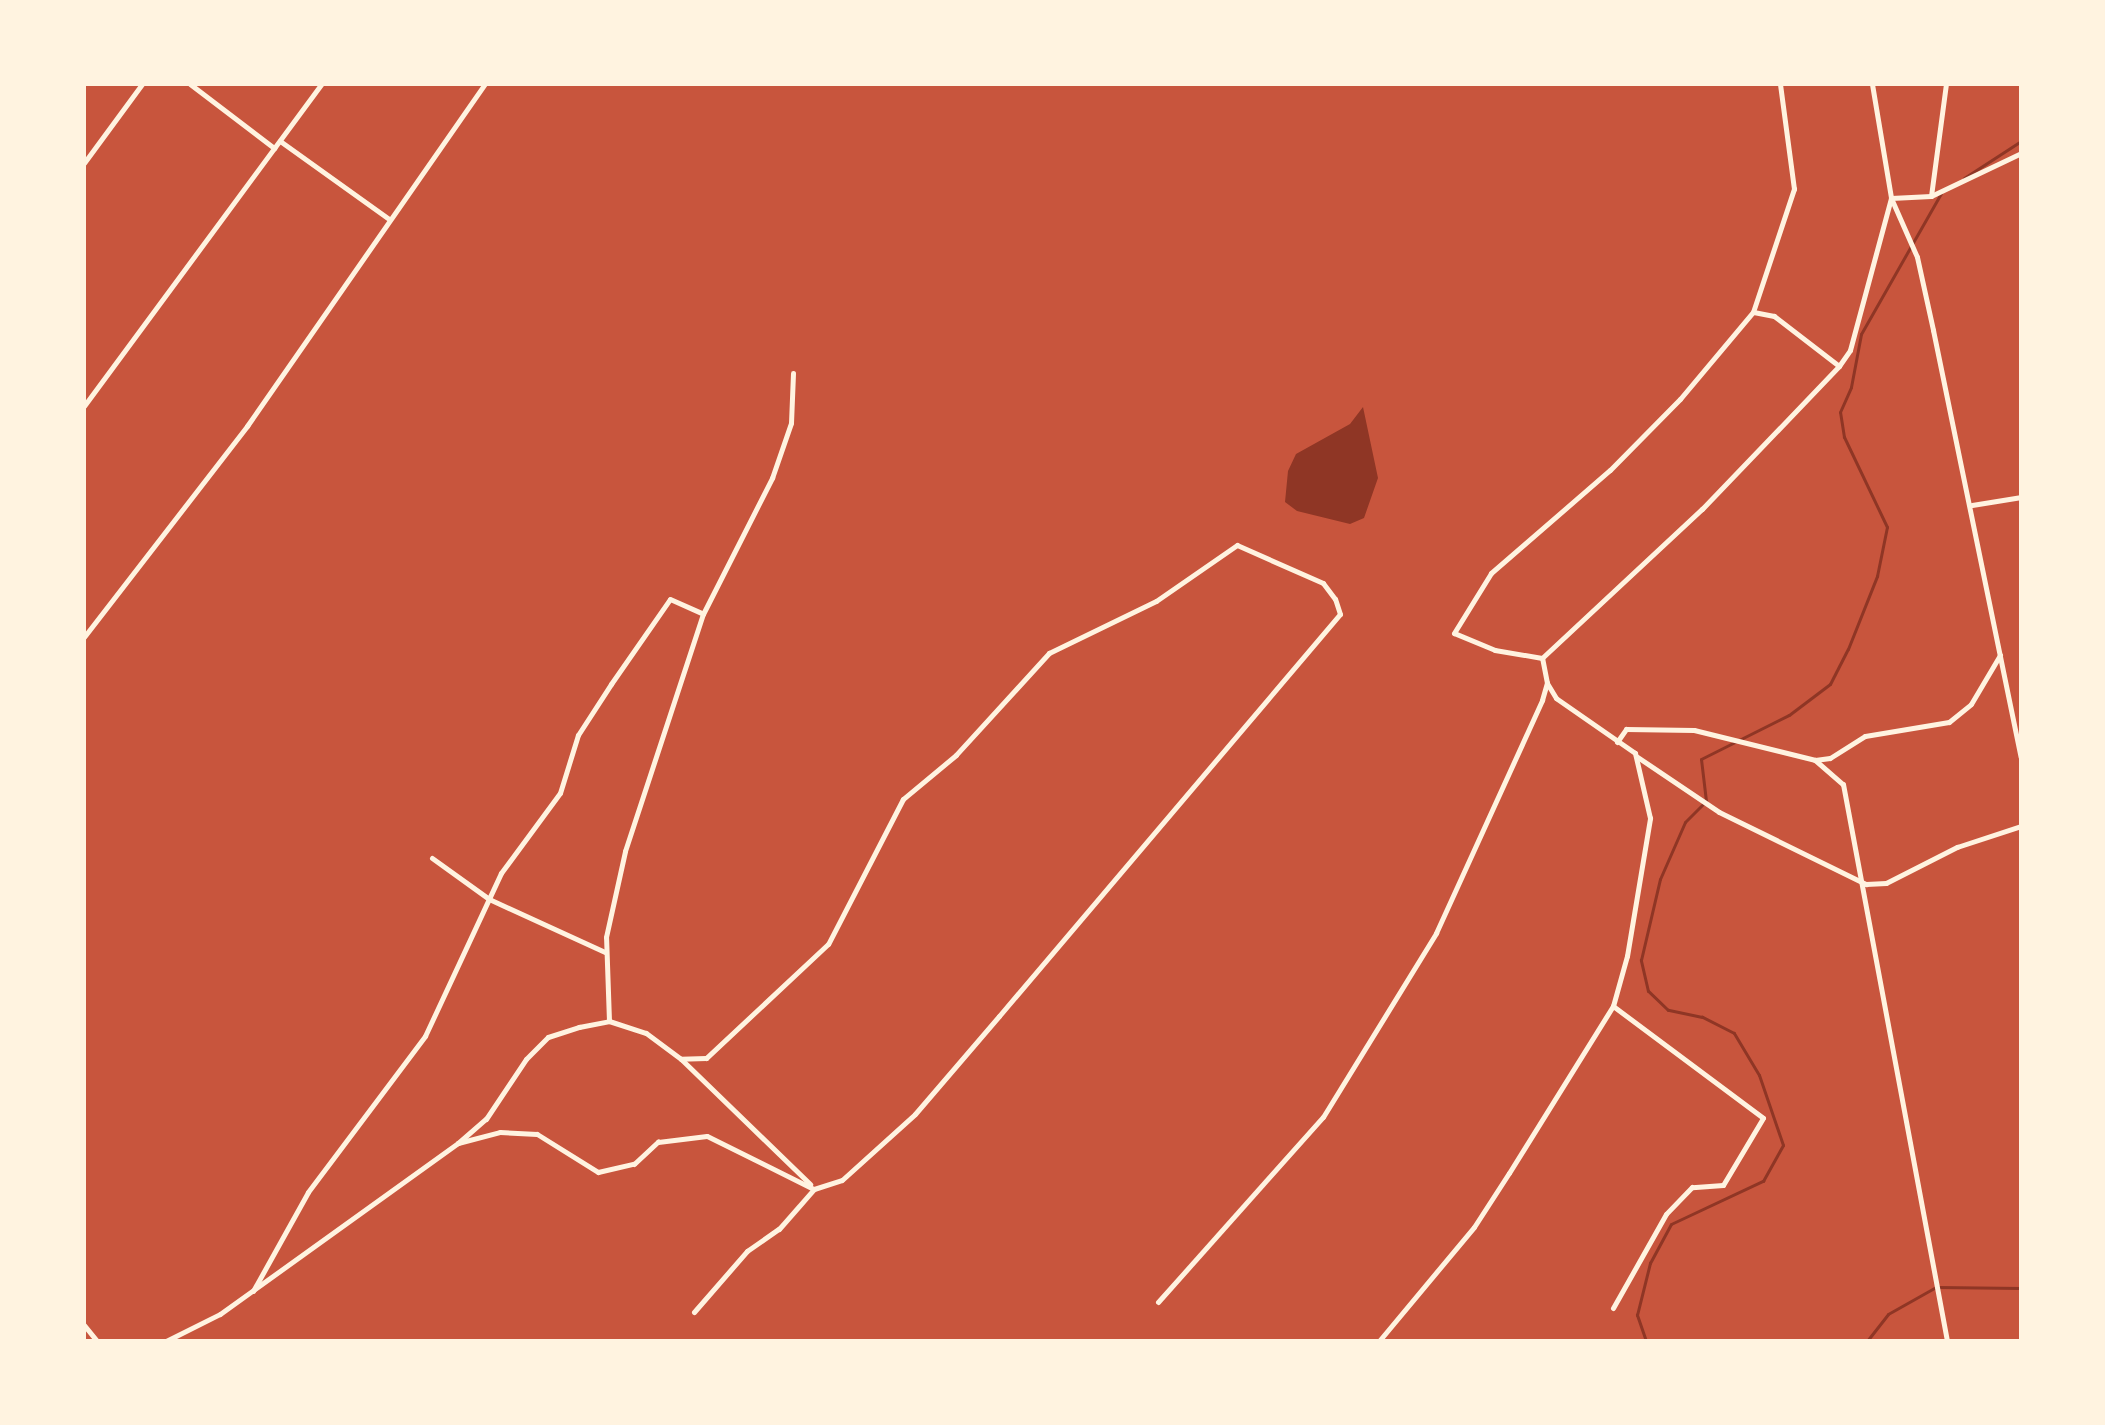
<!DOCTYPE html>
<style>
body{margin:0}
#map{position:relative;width:2105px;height:1425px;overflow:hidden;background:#c8553d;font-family:Barlow,sans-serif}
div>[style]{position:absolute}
.water>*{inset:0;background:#8f3625}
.stream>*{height:3px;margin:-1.5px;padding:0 1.5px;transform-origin:1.5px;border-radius:1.5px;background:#8f3625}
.minor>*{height:5px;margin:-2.5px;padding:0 2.5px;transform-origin:2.5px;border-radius:2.5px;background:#fff3e0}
span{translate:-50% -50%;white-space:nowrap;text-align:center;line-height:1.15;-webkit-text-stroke:7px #fff3e0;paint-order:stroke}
.frame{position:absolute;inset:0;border:86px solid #fff3e0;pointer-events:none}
</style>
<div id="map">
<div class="water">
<i style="clip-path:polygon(1363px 407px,1378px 478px,1364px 518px,1350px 524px,1297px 511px,1285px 502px,1288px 471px,1296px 454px,1350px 424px)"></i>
</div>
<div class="stream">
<i style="left:1964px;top:178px;width:68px;rotate:-33deg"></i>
<i style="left:1646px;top:1341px;width:28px;rotate:-109deg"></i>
<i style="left:1637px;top:1315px;width:54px;rotate:-76deg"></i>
<i style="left:1650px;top:1263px;width:44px;rotate:-61.7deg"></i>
<i style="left:1671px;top:1224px;width:102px;rotate:-25.1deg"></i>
<i style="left:1763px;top:1181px;width:41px;rotate:-60.9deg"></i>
<i style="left:1783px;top:1145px;width:74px;rotate:-108.9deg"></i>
<i style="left:1759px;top:1075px;width:49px;rotate:-120.8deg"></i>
<i style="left:1734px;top:1033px;width:36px;rotate:-153deg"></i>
<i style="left:1702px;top:1017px;width:35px;rotate:-168deg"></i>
<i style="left:1668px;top:1010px;width:28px;rotate:-136deg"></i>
<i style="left:1648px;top:991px;width:32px;rotate:-103deg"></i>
<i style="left:1641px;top:960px;width:83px;rotate:-76.8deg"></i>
<i style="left:1660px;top:879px;width:62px;rotate:-66.3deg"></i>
<i style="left:1685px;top:822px;width:30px;rotate:-45deg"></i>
<i style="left:1706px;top:801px;width:42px;rotate:-96.8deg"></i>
<i style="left:1701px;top:759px;width:98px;rotate:-26.6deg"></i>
<i style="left:1789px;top:715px;width:51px;rotate:-37.1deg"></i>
<i style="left:1830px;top:684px;width:39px;rotate:-63deg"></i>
<i style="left:1848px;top:649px;width:79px;rotate:-68.3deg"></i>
<i style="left:1877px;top:576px;width:50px;rotate:-78.5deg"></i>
<i style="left:1887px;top:527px;width:100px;rotate:-115.5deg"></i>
<i style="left:1844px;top:437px;width:25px;rotate:-99deg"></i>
<i style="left:1840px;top:412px;width:27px;rotate:-66deg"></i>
<i style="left:1851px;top:387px;width:54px;rotate:-79.3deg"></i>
<i style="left:1861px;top:334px;width:162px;rotate:-60.4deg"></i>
<i style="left:1867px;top:1341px;width:34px;rotate:-52deg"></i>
<i style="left:1888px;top:1314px;width:55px;rotate:-29.4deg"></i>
<i style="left:1936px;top:1287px;width:85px;rotate:0.7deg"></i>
</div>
<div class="minor">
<i style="left:190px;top:84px;width:106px;rotate:37.3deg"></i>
<i style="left:1872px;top:84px;width:116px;rotate:80.5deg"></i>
<i style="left:1891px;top:198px;width:64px;rotate:66.2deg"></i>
<i style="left:1917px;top:257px;width:75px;rotate:77.6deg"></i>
<i style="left:1933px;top:330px;width:436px;rotate:78.4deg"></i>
<i style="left:280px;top:141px;width:134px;rotate:35.6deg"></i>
<i style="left:84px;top:163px;width:98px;rotate:-53.7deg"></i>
<i style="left:1931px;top:196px;width:113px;rotate:-82.4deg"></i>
<i style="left:1839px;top:366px;width:19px;rotate:-55deg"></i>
<i style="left:1850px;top:350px;width:157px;rotate:-74.9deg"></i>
<i style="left:1891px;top:198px;width:40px;rotate:-2.9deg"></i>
<i style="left:1931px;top:196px;width:100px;rotate:-25.5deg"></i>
<i style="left:84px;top:406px;width:400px;rotate:-53.6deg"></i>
<i style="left:1972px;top:505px;width:50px;rotate:-9.3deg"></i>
<i style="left:84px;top:637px;width:267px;rotate:-52.3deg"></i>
<i style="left:247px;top:426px;width:417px;rotate:-55.2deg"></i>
<i style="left:1542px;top:658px;width:48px;rotate:-170.3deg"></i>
<i style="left:1495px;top:650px;width:44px;rotate:-157.5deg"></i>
<i style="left:1454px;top:633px;width:70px;rotate:-58.3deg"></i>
<i style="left:1491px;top:573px;width:157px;rotate:-40.9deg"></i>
<i style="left:1610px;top:470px;width:100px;rotate:-45.4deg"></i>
<i style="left:1680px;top:399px;width:114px;rotate:-50deg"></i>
<i style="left:1753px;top:312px;width:130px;rotate:-71.6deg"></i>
<i style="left:1794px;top:189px;width:106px;rotate:-97.6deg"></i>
<i style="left:1617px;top:742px;width:16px;rotate:-55deg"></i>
<i style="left:1626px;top:729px;width:68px;rotate:0.8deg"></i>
<i style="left:1694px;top:730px;width:125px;rotate:13.9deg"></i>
<i style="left:1815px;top:760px;width:15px;rotate:-8deg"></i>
<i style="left:1830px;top:758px;width:41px;rotate:-32.2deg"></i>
<i style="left:1865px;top:736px;width:85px;rotate:-9.5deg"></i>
<i style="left:1949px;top:722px;width:28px;rotate:-39deg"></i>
<i style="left:1971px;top:704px;width:57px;rotate:-59.4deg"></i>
<i style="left:1636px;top:756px;width:100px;rotate:34deg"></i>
<i style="left:1719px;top:812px;width:164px;rotate:26.1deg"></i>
<i style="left:1866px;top:884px;width:20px;rotate:-3deg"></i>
<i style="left:1886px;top:883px;width:80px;rotate:-26.9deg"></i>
<i style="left:1957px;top:847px;width:67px;rotate:-18.2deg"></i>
<i style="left:1815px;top:760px;width:37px;rotate:41deg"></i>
<i style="left:1843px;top:784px;width:567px;rotate:79.42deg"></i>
<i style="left:432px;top:858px;width:70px;rotate:35.7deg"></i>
<i style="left:489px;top:899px;width:128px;rotate:24.6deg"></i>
<i style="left:1613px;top:1006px;width:187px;rotate:36.7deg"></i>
<i style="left:1763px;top:1118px;width:78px;rotate:120.8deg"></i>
<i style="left:1723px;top:1185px;width:31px;rotate:176deg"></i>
<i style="left:1692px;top:1187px;width:37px;rotate:134deg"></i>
<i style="left:1666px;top:1214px;width:108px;rotate:119.4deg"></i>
<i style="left:609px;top:1021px;width:84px;rotate:-92deg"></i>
<i style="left:606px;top:937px;width:88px;rotate:-77.5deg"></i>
<i style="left:625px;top:851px;width:250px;rotate:-71.8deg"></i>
<i style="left:703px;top:614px;width:153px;rotate:-63.1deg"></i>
<i style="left:772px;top:478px;width:58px;rotate:-70.9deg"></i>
<i style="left:791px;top:423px;width:50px;rotate:-87.7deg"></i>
<i style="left:458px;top:1143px;width:43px;rotate:-14.7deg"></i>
<i style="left:500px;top:1132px;width:37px;rotate:3deg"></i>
<i style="left:537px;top:1134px;width:72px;rotate:31.9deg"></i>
<i style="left:598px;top:1172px;width:37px;rotate:-13deg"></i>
<i style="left:634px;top:1164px;width:33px;rotate:-43deg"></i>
<i style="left:658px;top:1142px;width:49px;rotate:-7deg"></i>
<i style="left:707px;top:1136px;width:119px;rotate:26.4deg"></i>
<i style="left:814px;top:1189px;width:29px;rotate:-18deg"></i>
<i style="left:842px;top:1180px;width:98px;rotate:-42.1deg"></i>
<i style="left:915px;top:1114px;width:129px;rotate:-49.4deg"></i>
<i style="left:999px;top:1016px;width:527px;rotate:-49.69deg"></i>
<i style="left:1340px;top:614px;width:16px;rotate:-108deg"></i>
<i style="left:1335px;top:599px;width:20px;rotate:-127deg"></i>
<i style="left:1323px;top:583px;width:94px;rotate:-156.2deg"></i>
<i style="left:1237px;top:545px;width:98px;rotate:145.3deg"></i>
<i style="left:1156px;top:601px;width:119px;rotate:154.1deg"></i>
<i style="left:1049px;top:653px;width:138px;rotate:132.4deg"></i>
<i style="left:956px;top:755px;width:69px;rotate:140.3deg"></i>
<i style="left:903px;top:799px;width:163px;rotate:117.3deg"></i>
<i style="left:828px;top:944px;width:167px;rotate:136.9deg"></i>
<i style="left:706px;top:1058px;width:25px;rotate:178deg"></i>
<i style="left:253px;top:1291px;width:113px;rotate:-60.9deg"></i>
<i style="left:308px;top:1192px;width:195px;rotate:-53.1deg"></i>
<i style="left:425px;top:1036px;width:180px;rotate:-65deg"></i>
<i style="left:501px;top:873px;width:99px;rotate:-53.6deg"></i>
<i style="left:560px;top:793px;width:61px;rotate:-72.8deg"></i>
<i style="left:578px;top:735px;width:61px;rotate:-57.1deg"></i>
<i style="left:611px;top:684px;width:103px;rotate:-55.2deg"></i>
<i style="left:670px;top:599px;width:36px;rotate:24deg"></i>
<i style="left:1158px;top:1302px;width:248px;rotate:-48.3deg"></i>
<i style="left:1323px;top:1117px;width:216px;rotate:-58.4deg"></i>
<i style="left:1436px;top:933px;width:256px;rotate:-65.5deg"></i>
<i style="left:1542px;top:700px;width:18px;rotate:-74deg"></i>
<i style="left:1547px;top:683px;width:25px;rotate:-101deg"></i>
<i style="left:1542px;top:658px;width:219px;rotate:-43deg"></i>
<i style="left:1702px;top:509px;width:198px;rotate:-46.2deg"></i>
<i style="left:1839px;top:366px;width:82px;rotate:-142.4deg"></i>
<i style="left:1774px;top:316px;width:21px;rotate:-169deg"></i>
<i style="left:694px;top:1312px;width:81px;rotate:-49deg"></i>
<i style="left:747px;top:1251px;width:39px;rotate:-35deg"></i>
<i style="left:779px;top:1229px;width:53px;rotate:-48.8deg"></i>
<i style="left:84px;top:1325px;width:21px;rotate:51deg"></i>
<i style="left:166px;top:1341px;width:60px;rotate:-26.6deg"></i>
<i style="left:220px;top:1314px;width:293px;rotate:-35.7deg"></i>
<i style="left:458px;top:1143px;width:37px;rotate:-41deg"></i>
<i style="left:486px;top:1119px;width:72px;rotate:-56.3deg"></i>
<i style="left:526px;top:1059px;width:31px;rotate:-45deg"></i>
<i style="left:548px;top:1037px;width:33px;rotate:-18deg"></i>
<i style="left:579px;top:1027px;width:31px;rotate:-11deg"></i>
<i style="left:609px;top:1021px;width:39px;rotate:18deg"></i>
<i style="left:646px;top:1033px;width:44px;rotate:36.6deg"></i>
<i style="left:681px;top:1059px;width:180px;rotate:44.1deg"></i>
<i style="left:1379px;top:1341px;width:148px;rotate:-50.2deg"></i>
<i style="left:1474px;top:1227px;width:64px;rotate:-57.1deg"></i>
<i style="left:1509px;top:1173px;width:197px;rotate:-58.1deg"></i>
<i style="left:1613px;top:1006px;width:52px;rotate:-74.4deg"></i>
<i style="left:1627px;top:956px;width:140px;rotate:-80.5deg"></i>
<i style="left:1650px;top:818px;width:67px;rotate:-103deg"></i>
<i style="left:1635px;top:753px;width:96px;rotate:-145.2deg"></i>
<i style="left:1556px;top:698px;width:17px;rotate:-121deg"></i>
</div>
<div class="frame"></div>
</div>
